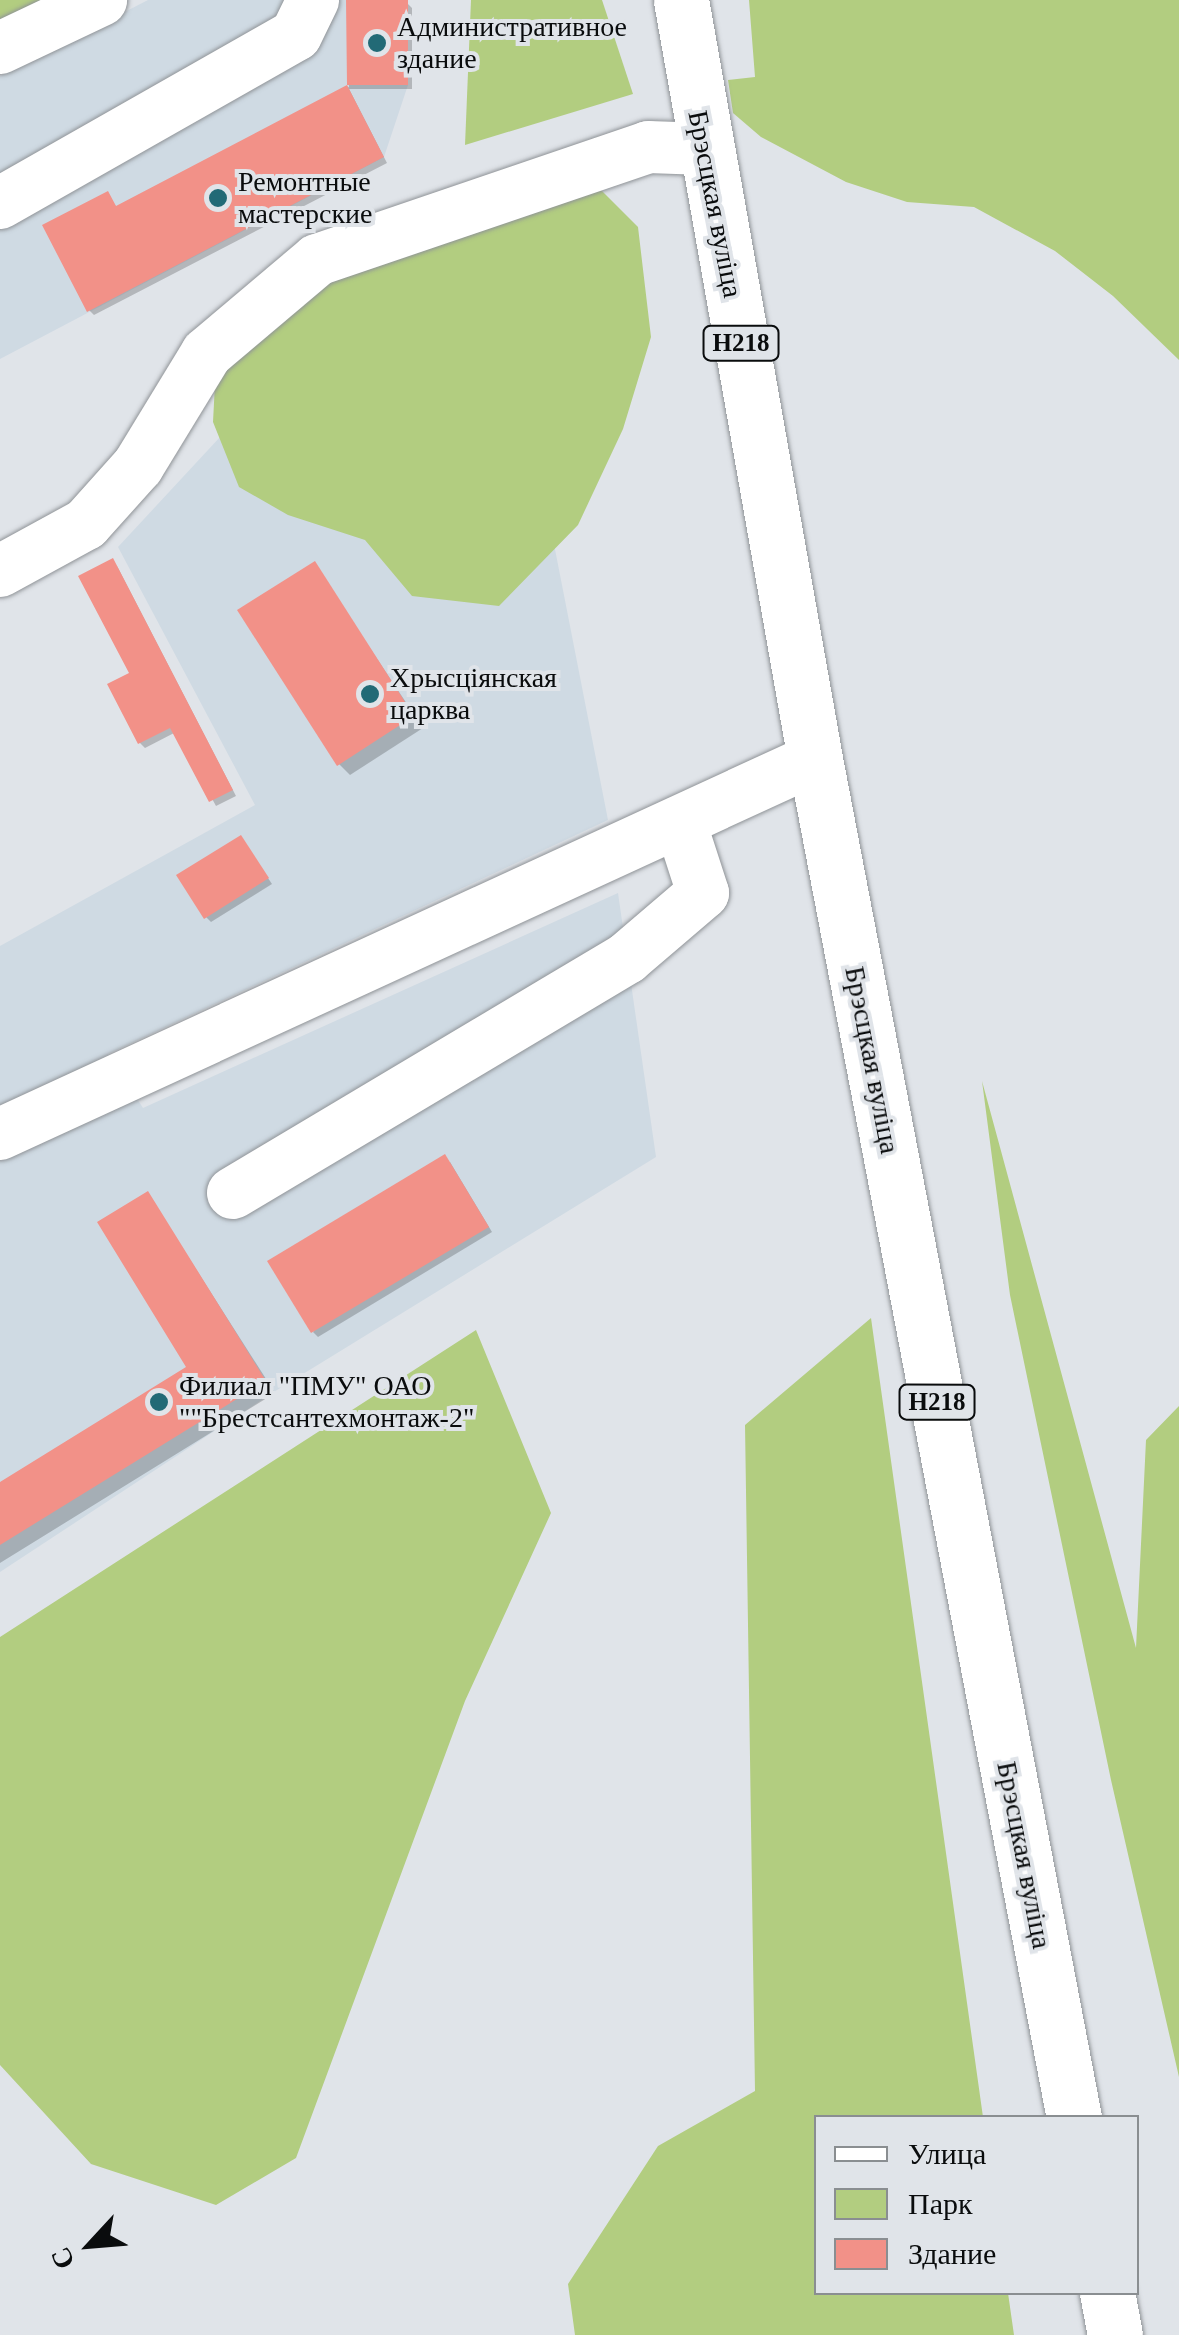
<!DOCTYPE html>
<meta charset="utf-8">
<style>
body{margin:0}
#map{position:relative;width:1179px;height:2335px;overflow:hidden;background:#e0e4e9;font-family:"Times New Roman",serif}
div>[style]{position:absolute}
.built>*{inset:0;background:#cfdae3}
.green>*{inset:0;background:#b2cd80}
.shadow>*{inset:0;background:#0003}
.building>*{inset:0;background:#f29188}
.roads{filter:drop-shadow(0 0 2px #8f9397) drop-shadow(0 0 2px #8f9397)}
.minor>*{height:52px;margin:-26px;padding:0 26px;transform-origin:26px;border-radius:26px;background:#fff}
.major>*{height:55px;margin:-27.5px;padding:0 27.5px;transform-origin:27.5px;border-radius:27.5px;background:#fff}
.dots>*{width:28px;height:28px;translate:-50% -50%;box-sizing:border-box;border:5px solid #e0e4e9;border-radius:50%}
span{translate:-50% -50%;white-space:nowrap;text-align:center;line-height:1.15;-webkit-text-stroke:8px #e0e4e9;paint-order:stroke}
.shield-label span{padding:2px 8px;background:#e0e4e9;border:2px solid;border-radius:8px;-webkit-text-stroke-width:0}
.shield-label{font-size:25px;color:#0a0c0d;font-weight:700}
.poi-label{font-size:28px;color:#0a0c0d}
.left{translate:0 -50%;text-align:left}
.street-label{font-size:28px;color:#0a0c0d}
.legend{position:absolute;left:814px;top:2115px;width:325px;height:180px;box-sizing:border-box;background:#e0e4e9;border:2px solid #8a8e91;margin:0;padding:12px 18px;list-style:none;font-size:30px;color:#0a0c0d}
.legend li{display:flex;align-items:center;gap:20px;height:50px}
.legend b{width:50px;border:2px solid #8a8e91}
.north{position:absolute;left:40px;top:2195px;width:100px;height:100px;-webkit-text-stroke:8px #e0e4e9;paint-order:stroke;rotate:244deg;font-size:28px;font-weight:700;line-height:40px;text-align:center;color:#0a0c0d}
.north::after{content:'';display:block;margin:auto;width:35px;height:45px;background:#0a0c0d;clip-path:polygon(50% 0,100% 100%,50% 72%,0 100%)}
</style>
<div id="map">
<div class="built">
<i style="clip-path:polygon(148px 0,408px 0,408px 85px,384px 157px,0 359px,0 76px)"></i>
<i style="clip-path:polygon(506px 299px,608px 820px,108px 1054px,143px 1108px,618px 893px,656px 1157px,277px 1390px,0 1572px,0 946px,255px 805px,118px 547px,273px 380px)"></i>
</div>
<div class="green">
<i style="clip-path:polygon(0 0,42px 0,0 20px)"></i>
<i style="clip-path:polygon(471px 0,602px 0,633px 94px,465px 145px)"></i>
<i style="clip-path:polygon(749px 0,1179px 0,1179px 360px,1113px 296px,1055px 251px,974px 207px,907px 202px,846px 182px,761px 137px,733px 113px,728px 80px,755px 77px)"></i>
<i style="clip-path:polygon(582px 171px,638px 227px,651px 337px,623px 429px,578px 525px,499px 606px,412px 596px,365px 540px,288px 515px,239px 487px,213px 422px,216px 364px,236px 322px)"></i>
<i style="clip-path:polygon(982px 1081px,1136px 1648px,1146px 1440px,1179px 1406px,1179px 2077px,1111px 1780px,1010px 1295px)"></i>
<i style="clip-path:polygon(871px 1318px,983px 2117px,816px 2118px,816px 2292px,1008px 2293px,1014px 2335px,575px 2335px,568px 2284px,658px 2146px,755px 2091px,745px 1425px)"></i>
<i style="clip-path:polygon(476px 1330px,551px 1513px,465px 1701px,296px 2158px,216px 2205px,91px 2164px,0 2065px,0 1637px)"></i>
</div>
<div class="shadow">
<i style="clip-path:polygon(349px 3px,407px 3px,412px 8px,412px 89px,349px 89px,387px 163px,94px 315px,89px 310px,107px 194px,117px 208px,349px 87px)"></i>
<i style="clip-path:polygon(314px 564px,423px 728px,350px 775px,339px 764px)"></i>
<i style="clip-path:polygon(117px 566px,236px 796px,216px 806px,176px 732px,145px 748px,140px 743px)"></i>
<i style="clip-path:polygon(241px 838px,272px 884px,211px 922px,206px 917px)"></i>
<i style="clip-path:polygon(450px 1162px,492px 1232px,318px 1337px,313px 1332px)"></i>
<i style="clip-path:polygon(148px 1194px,275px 1393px,0 1563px,0 1485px,189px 1368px)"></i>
</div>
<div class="building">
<i style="clip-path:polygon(346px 0,408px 0,408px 85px,347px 85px,384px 157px,87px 312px,42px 225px,108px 191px,116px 206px,347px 85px)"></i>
<i style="clip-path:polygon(113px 558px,233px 790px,209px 802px,170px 728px,138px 744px,107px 684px,129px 673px,78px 576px)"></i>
<i style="clip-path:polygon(315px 561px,414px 716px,337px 766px,237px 610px)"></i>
<i style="clip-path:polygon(241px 835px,269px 878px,204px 919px,176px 875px)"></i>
<i style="clip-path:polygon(445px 1154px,489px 1227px,311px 1333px,267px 1261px)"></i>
<i style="clip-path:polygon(148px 1191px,266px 1381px,0 1545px,0 1482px,186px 1367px,97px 1222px)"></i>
</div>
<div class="roads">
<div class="minor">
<i style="left:0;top:48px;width:112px;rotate:-25.4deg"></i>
<i style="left:0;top:203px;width:340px;rotate:-29.6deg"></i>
<i style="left:296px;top:35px;width:39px;rotate:-64deg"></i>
<i style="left:0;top:571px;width:98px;rotate:-28.7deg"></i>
<i style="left:86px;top:524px;width:78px;rotate:-48.1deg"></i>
<i style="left:138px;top:466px;width:132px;rotate:-58.6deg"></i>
<i style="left:207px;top:353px;width:144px;rotate:-40.2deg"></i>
<i style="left:317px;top:260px;width:350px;rotate:-18.8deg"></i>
<i style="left:648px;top:147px;width:58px;rotate:2deg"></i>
<i style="left:0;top:1134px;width:897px;rotate:-24.71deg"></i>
<i style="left:233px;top:1193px;width:459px;rotate:-30.8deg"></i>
<i style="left:627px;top:958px;width:100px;rotate:-40.5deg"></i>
<i style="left:703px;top:893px;width:75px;rotate:-107.9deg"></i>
</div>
<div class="major">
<i style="left:681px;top:0;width:771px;rotate:79.99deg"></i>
<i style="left:815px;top:759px;width:1383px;rotate:79.21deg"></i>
<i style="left:1107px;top:2292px;width:44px;rotate:79.5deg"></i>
</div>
</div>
<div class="dots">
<i style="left:377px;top:43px;background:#226a76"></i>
<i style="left:218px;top:198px;background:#226a76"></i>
<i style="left:370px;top:694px;background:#226a76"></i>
<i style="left:159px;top:1402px;background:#226a76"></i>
</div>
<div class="shield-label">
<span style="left:741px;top:343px">Н218</span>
<span style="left:937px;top:1402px">Н218</span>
</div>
<div class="poi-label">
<span class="left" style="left:397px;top:43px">Административное<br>здание</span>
<span class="left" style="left:238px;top:198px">Ремонтные<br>мастерские</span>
<span class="left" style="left:390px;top:694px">Хрысціянская<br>царква</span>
<span class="left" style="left:179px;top:1402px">Филиал "ПМУ" ОАО<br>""Брестсантехмонтаж-2"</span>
</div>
<div class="street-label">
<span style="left:715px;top:204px;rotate:79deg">Брэсцкая вуліца</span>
<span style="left:872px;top:1060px;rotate:79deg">Брэсцкая вуліца</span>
<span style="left:1024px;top:1855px;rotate:79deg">Брэсцкая вуліца</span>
</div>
<ul class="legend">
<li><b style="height:12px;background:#fff"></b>Улица</li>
<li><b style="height:28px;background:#b2cd80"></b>Парк</li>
<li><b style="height:28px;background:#f29188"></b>Здание</li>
</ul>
<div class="north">С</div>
</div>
